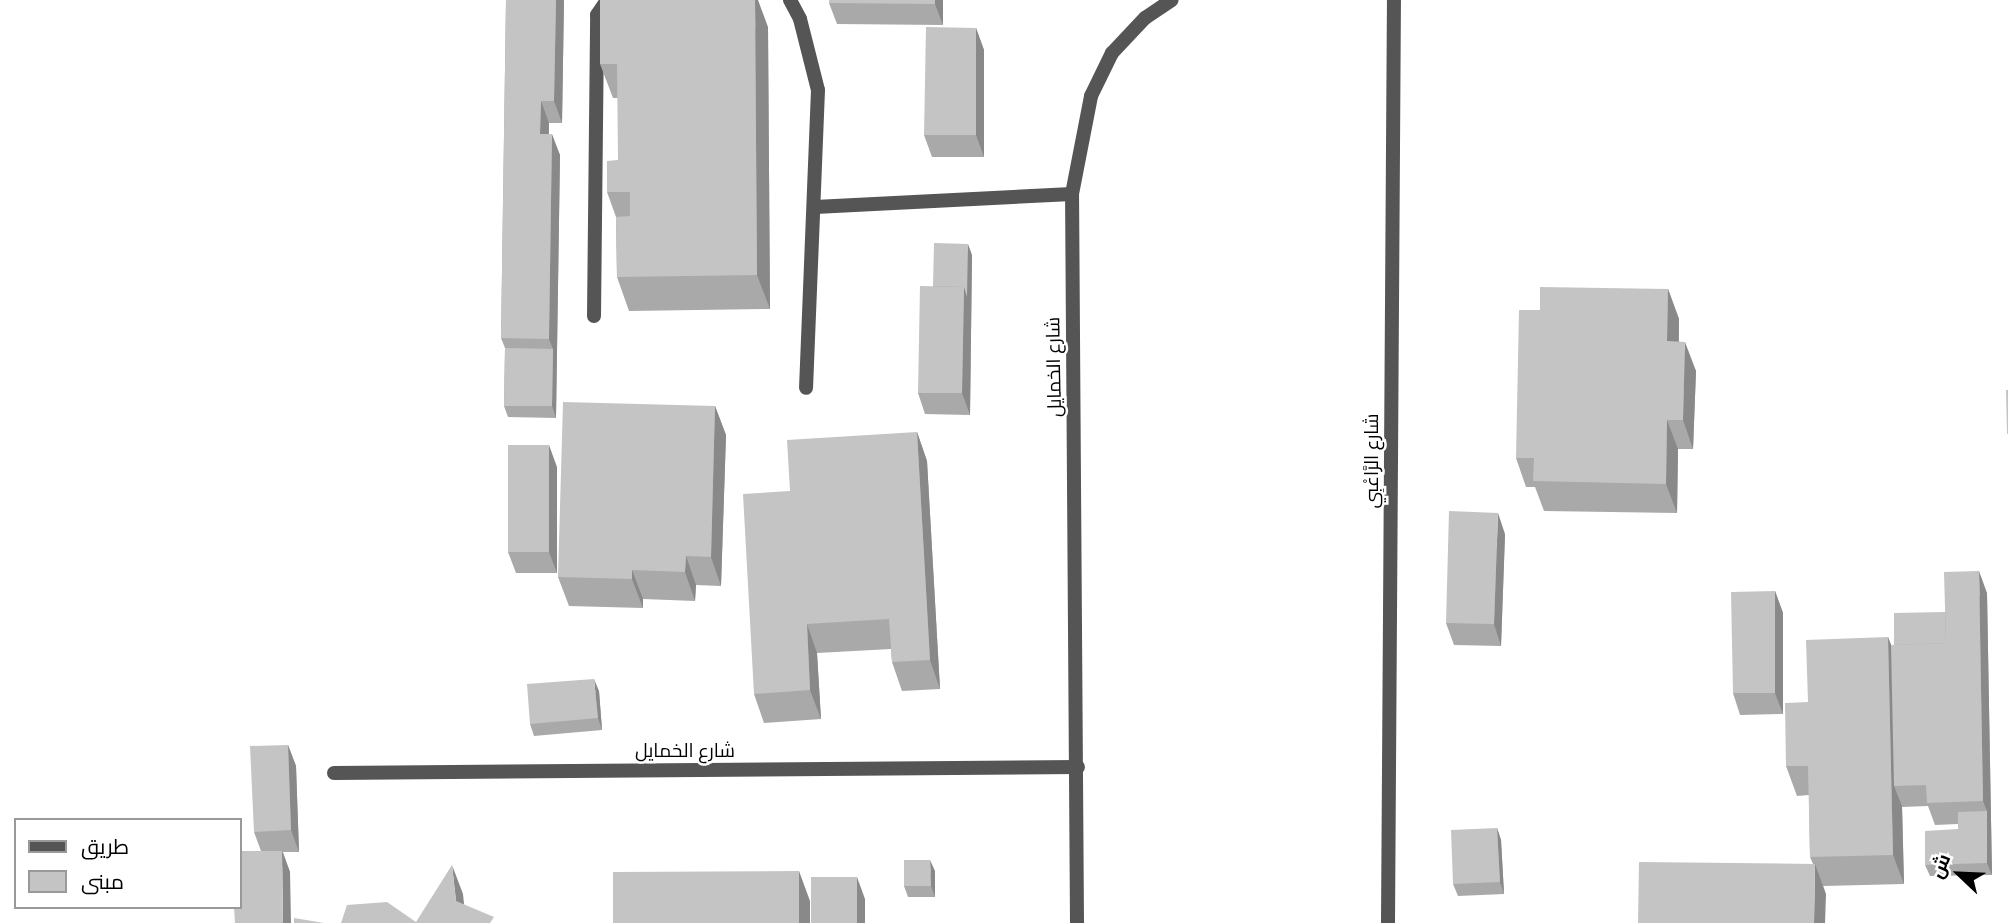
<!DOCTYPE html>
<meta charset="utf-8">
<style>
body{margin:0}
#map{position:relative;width:2008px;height:923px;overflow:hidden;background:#fff;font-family:"Public Sans",Cairo,sans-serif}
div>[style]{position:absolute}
.street>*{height:14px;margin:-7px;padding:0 7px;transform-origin:7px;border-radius:7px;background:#555}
.wall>*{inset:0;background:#a9a9a9}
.shaded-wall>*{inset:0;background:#898989}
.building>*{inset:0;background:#c4c4c4}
span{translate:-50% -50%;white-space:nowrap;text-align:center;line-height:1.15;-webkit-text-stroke:5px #fff;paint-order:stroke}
.street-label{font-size:19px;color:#000}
.legend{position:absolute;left:14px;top:818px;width:228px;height:91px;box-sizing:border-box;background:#fff;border:2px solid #999;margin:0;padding:9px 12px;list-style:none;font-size:21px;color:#000}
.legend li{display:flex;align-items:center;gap:14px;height:35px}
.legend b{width:35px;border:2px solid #999}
.north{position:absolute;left:1924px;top:839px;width:70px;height:70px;-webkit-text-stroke:5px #fff;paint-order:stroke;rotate:293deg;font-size:19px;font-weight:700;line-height:28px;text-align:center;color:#000}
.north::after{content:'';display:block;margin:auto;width:24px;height:32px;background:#000;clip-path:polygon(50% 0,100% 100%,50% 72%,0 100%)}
</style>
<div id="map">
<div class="street">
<i style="left:790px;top:0;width:21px;rotate:62deg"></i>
<i style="left:800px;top:19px;width:73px;rotate:75.8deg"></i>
<i style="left:818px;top:90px;width:298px;rotate:92.3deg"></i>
<i style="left:815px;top:207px;width:257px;rotate:-2.9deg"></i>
<i style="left:594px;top:316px;width:301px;rotate:-89.4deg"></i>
<i style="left:597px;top:15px;width:18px;rotate:-56deg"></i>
<i style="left:334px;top:773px;width:744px;rotate:-0.46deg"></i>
<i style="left:1077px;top:923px;width:729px;rotate:-90.39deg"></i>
<i style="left:1072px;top:194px;width:100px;rotate:-79deg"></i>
<i style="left:1091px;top:96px;width:48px;rotate:-64deg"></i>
<i style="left:1112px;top:53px;width:48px;rotate:-46.7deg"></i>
<i style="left:1145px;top:18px;width:32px;rotate:-34deg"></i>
<i style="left:1388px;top:923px;width:923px;rotate:-89.63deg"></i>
</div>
<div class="wall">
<i style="clip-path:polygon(506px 0,564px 0,562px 123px,549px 123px,549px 134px,560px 155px,556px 418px,508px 417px,504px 406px,505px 348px,501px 338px)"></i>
<i style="clip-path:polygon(829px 0,943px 0,943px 25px,837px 24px,829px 3px)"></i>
<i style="clip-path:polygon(768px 27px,770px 309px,629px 311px,617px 277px,616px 217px,607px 192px,618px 160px,618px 98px,613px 98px,600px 64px)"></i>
<i style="clip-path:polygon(976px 28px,984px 50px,984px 157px,932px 157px,924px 135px)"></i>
<i style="clip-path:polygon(972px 255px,970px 415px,925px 414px,918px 393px,933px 286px)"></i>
<i style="clip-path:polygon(1668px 289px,1679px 319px,1679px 341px,1696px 371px,1693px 449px,1678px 449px,1677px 513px,1544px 511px,1535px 487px,1526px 487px,1516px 458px,1540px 310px)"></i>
<i style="clip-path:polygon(715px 406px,726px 435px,721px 586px,696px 585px,695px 601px,643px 599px,643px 608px,569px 606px,558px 577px)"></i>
<i style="clip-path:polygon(917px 432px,927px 461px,940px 689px,902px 691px,892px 662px,891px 649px,817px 653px,821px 719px,764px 723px,754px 694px,790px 491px)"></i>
<i style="clip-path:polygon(557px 467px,557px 573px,516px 573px,508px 552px)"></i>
<i style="clip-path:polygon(1505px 534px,1501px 646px,1454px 645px,1446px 623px)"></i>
<i style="clip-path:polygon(1775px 591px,1783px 613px,1783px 714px,1740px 715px,1733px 693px)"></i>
<i style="clip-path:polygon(1987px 593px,1992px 875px,1930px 876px,1925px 865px,1958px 829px,1958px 824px,1935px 825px,1928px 806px,1902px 807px,1902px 806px,1904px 884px,1823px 886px,1826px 894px,1810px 857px,1809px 795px,1797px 796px,1786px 766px,1808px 702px,1888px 637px,1891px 645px,1894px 645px,1945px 612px)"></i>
<i style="clip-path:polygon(599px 691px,602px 730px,534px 736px,530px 724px)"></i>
<i style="clip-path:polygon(288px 745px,296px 766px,299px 852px,283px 852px,290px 872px,261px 851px,254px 832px)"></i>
<i style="clip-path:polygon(1497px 828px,1501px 840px,1504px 894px,1458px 896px,1453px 884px)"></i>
<i style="clip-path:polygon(935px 871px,935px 897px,908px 897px,904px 886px)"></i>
</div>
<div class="shaded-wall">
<i style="clip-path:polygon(556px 0,564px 0,562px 123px,554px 101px)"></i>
<i style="clip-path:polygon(755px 0,758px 0,768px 27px,770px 309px,757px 275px)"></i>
<i style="clip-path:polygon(935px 0,943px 0,943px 25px,935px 4px)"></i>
<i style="clip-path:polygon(976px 28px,984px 50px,984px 157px,976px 135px)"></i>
<i style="clip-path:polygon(541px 101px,549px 123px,548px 156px,540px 134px)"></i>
<i style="clip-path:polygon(552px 134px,560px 155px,556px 418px,552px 406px,553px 349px,549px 339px)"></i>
<i style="clip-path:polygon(968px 244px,972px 255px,970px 415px,962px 393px,964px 287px)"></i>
<i style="clip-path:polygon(1668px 289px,1679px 319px,1678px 370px,1667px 341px)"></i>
<i style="clip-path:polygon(1685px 342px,1696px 371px,1693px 449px,1683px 420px)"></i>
<i style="clip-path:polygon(715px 406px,726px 435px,721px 586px,711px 557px)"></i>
<i style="clip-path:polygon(1667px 420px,1678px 449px,1677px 513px,1666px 484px)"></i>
<i style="clip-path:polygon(917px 432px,927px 461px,940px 689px,930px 660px)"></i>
<i style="clip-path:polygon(549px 445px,557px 467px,557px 573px,549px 552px)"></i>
<i style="clip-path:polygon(1498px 513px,1505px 534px,1501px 646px,1494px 624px)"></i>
<i style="clip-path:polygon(686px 556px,696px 585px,695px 601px,685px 572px)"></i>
<i style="clip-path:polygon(632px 570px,643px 599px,643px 608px,632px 579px)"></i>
<i style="clip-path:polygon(1979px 571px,1987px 593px,1992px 875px,1987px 863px,1987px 811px,1983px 801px)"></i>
<i style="clip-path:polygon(1775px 591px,1783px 613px,1783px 714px,1775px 693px)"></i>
<i style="clip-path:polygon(807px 624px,817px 653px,821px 719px,810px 690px)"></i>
<i style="clip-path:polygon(1888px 637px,1899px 666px,1894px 786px,1902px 806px,1904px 884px,1893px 855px)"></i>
<i style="clip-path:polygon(594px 679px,599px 691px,602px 730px,598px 718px)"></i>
<i style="clip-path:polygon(288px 745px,296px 766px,299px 852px,291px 830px)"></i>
<i style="clip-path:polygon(1497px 828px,1501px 840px,1504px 894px,1500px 882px)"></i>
<i style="clip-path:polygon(282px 851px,290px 872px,291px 923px,283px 923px)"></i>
<i style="clip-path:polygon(930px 860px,935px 871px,935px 897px,931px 886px)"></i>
<i style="clip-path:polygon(1815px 864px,1826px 894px,1825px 923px,1814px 923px)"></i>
<i style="clip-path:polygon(452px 865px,463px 894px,466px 923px,456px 901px)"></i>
<i style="clip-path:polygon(799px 871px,810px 901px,810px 923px,799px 923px)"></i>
<i style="clip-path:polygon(857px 877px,865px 899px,865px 923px,857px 923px)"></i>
</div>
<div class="building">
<i style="clip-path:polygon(506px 0,556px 0,554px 101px,541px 101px,540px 134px,552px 134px,549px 339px,501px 338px)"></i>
<i style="clip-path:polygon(600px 0,755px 0,757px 275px,617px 277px,616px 217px,630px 216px,630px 192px,607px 192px,607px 161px,618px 160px,617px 64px,600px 64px)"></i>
<i style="clip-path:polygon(829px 0,935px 0,935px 4px,829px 3px)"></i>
<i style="clip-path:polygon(926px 27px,976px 28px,976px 135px,924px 135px)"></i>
<i style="clip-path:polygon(934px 243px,968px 244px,967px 297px,964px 287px,933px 286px)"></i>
<i style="clip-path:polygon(920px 286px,964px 287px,962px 393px,918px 393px)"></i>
<i style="clip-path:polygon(1540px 287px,1668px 289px,1667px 341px,1685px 342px,1683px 420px,1667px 420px,1666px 484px,1533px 481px,1534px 458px,1516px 458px,1519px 310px,1540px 310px)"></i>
<i style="clip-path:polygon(505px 348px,553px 349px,552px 406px,504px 406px)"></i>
<i style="clip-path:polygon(2006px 390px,2008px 390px,2008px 434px,2007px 434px)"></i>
<i style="clip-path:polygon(563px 402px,715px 406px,711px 557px,686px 556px,685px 572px,632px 570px,632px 579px,558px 577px)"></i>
<i style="clip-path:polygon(917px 432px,930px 660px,892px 662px,889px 619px,807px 624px,810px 690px,754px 694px,743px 494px,790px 491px,787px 440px)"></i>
<i style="clip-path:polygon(508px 445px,549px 445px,549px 552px,508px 552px)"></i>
<i style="clip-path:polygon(1449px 511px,1498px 513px,1494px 624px,1446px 623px)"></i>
<i style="clip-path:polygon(1979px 571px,1983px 801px,1927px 803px,1926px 785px,1894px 786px,1891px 645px,1946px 643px,1944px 572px)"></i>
<i style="clip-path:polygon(1775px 591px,1775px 693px,1733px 693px,1731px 592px)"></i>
<i style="clip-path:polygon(1945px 612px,1946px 643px,1894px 645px,1894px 613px)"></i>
<i style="clip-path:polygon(1888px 637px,1893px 855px,1810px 857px,1808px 766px,1786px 766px,1785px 703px,1808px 702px,1806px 640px)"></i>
<i style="clip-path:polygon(594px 679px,598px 718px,530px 724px,527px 684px)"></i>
<i style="clip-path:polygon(288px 745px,291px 830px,254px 832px,250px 746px)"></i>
<i style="clip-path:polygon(1987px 811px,1987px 863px,1925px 865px,1925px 831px,1958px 829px,1958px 812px)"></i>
<i style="clip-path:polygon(1497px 828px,1500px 882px,1453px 884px,1451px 830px)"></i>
<i style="clip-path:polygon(240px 851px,282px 851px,283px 923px,235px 923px,234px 907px,240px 907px)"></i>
<i style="clip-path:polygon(904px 860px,930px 860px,931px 886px,904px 886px)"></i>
<i style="clip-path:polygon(1639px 862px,1815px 864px,1814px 923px,1638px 923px)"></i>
<i style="clip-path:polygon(452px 865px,456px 901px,494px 917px,490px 923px,341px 923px,347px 905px,387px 902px,416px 922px)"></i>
<i style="clip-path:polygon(799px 871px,799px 923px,613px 923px,613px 872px)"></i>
<i style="clip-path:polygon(811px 877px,857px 877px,857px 923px,811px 923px)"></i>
<i style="clip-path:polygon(294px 918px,324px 923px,294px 923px)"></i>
</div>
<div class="street-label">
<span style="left:1054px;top:367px;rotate:-91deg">شارع الخمايل</span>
<span style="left:1372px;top:461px;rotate:-90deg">شارع الرَّاعْبِي</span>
<span style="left:685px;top:751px">شارع الخمايل</span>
</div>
<ul class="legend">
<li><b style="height:9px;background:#555"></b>طريق</li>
<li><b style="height:19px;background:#c4c4c4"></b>مبنى</li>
</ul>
<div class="north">ش</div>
</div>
